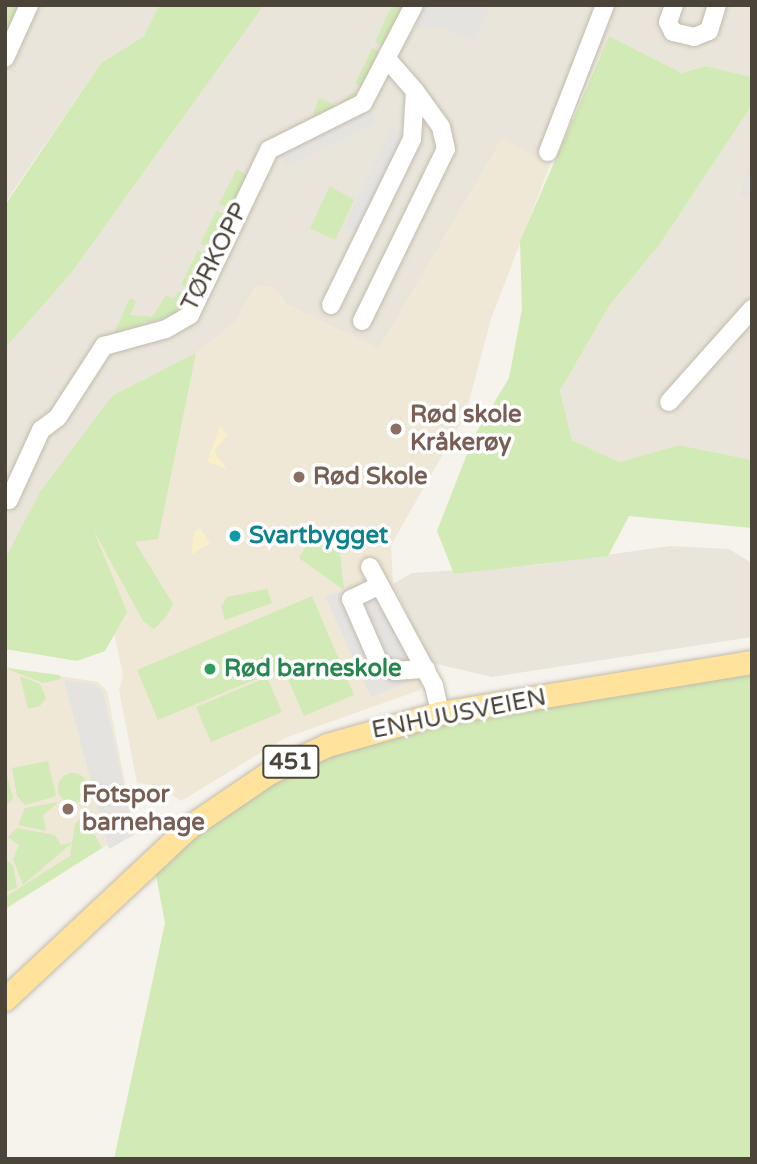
<!DOCTYPE html>
<meta charset="utf-8">
<style>
body{margin:0}
#map{position:relative;width:757px;height:1164px;overflow:hidden;background:#f6f3ec;font-family:"Varela Round",sans-serif}
div>[style]{position:absolute}
.residential>*{inset:0;background:#eae5da}
.education>*{inset:0;background:#efe8d6}
.green>*{inset:0;background:#d2eab5}
.round{border-radius:50%}
.sand>*{inset:0;background:#f9efc9}
.parking>*{inset:0;background:#e5e3e0}
.roads{filter:drop-shadow(0 0 2px #c2bbae) drop-shadow(0 0 2px #c2bbae)}
.minor>*{height:18px;margin:-9px;padding:0 9px;transform-origin:9px;border-radius:9px;background:#fff}
.major>*{height:23px;margin:-11.5px;padding:0 11.5px;transform-origin:11.5px;border-radius:11.5px;background:#ffe39c}
.dots>*{width:19px;height:19px;translate:-50% -50%;box-sizing:border-box;border:4px solid #fff;border-radius:50%}
span{translate:-50% -50%;white-space:nowrap;text-align:center;line-height:1.15;-webkit-text-stroke:7px #fff;paint-order:stroke}
.shield-label span{padding:2px 5px;background:#fff;border:2px solid;border-radius:5px;-webkit-text-stroke-width:0}
.shield-label{font-size:23px;color:#4b4439;font-weight:700}
.street-label{font-size:24px;color:#4b4439}
.education-label{font-size:24px;color:#785e54;font-weight:700}
.left{translate:0 -50%;text-align:left}
.culture-label{font-size:24px;color:#0d838f;font-weight:700}
.leisure-label{font-size:24px;color:#27864d;font-weight:700}
.frame{position:absolute;inset:0;border:7px solid #4b4439;pointer-events:none}
</style>
<div id="map">
<div class="residential">
<i style="clip-path:polygon(23px 5px,159px 5px,144px 36px,101px 63px,5px 203px,5px 42px)"></i>
<i style="clip-path:polygon(264px 5px,752px 5px,752px 77px,705px 66px,682px 73px,609px 36px,550px 165px,502px 139px,379px 349px,287px 305px,274px 288px,256px 285px,235px 323px,196px 353px,113px 395px,5px 559px,5px 348px,11px 335px,72px 272px)"></i>
<i style="clip-path:polygon(752px 105px,752px 460px,679px 445px,619px 462px,572px 440px,560px 391px,609px 306px,660px 244px)"></i>
<i style="clip-path:polygon(670px 546px,729px 549px,752px 563px,752px 637px,492px 677px,428px 662px,393px 584px,412px 573px,536px 565px)"></i>
</div>
<div class="education">
<i style="clip-path:polygon(502px 138px,550px 165px,491px 319px,465px 416px,391px 545px,393px 584px,425px 678px,420px 690px,285px 738px,181px 801px,161px 787px,137px 783px,119px 690px,123px 675px,90px 521px,172px 454px,196px 353px,235px 323px,256px 285px,274px 288px,287px 305px,379px 349px)"></i>
<i style="clip-path:polygon(5px 667px,98px 682px,107px 691px,135px 834px,109px 849px,107px 845px,5px 909px)"></i>
</div>
<div class="green">
<i style="clip-path:polygon(5px 5px,23px 5px,5px 42px)"></i>
<i style="clip-path:polygon(159px 5px,264px 5px,72px 272px,5px 348px,5px 205px,101px 63px,144px 36px)"></i>
<i style="clip-path:polygon(392px 5px,404px 7px,383px 46px,375px 42px)"></i>
<i style="clip-path:polygon(609px 36px,682px 73px,705px 66px,752px 77px,752px 105px,660px 244px,609px 306px,560px 391px,572px 440px,619px 462px,679px 445px,752px 460px,752px 528px,629px 516px,608px 556px,454px 574px,437px 531px,474px 436px,509px 378px,522px 309px,520px 241px)"></i>
<i style="clip-path:polygon(372px 48px,381px 52px,363px 88px,355px 84px)"></i>
<i style="clip-path:polygon(353px 92px,359px 95px,311px 120px,319px 98px,336px 106px)"></i>
<i style="clip-path:polygon(237px 169px,248px 176px,230px 209px,219px 204px)"></i>
<i style="clip-path:polygon(330px 186px,354px 200px,335px 240px,310px 228px)"></i>
<i style="clip-path:polygon(217px 210px,228px 217px,210px 249px,200px 244px)"></i>
<i style="clip-path:polygon(198px 250px,209px 257px,194px 290px,181px 285px)"></i>
<i style="clip-path:polygon(178px 291px,189px 298px,174px 315px,114px 333px,130px 298px,136px 301px,130px 315px,152px 317px,166px 295px,174px 299px)"></i>
<i style="clip-path:polygon(196px 353px,158px 539px,135px 542px,173px 604px,166px 617px,154px 629px,143px 621px,93px 529px,127px 612px,105px 651px,77px 661px,5px 649px,5px 559px,40px 492px,113px 395px)"></i>
<i style="clip-path:polygon(315px 531px,340px 553px,344px 590px,299px 558px)"></i>
<i style="clip-path:polygon(267px 589px,272px 603px,225px 620px,221px 606px,227px 597px)"></i>
<i style="clip-path:polygon(312px 596px,354px 695px,304px 716px,283px 668px,158px 720px,137px 670px)"></i>
<i style="clip-path:polygon(5px 668px,60px 675px,61px 679px,43px 683px)"></i>
<i style="clip-path:polygon(752px 668px,752px 1159px,114px 1159px,165px 923px,155px 870px,217px 812px,366px 735px)"></i>
<i style="clip-path:polygon(20px 676px,40px 684px,46px 698px,40px 706px,28px 709px)"></i>
<i style="clip-path:polygon(267px 677px,282px 712px,211px 742px,196px 707px)"></i>
<i style="clip-path:polygon(48px 761px,56px 796px,25px 805px,17px 796px,12px 768px)"></i>
<i style="clip-path:polygon(5px 768px,13px 798px,5px 807px)"></i>
<i class="round" style="left:58px;top:773px;width:30px;height:30px"></i>
<i style="clip-path:polygon(59px 802px,43px 815px,46px 831px,18px 825px,25px 808px)"></i>
<i style="clip-path:polygon(84px 815px,102px 848px,5px 909px,5px 897px,70px 856px,75px 824px)"></i>
<i style="clip-path:polygon(17px 828px,55px 835px,61px 845px,73px 842px,23px 885px,13px 859px,19px 845px,8px 837px)"></i>
<i style="clip-path:polygon(5px 860px,13px 865px,17px 888px,5px 892px)"></i>
</div>
<div class="sand">
<i style="clip-path:polygon(220px 426px,227px 435px,214px 451px,227px 469px,207px 462px)"></i>
<i style="clip-path:polygon(200px 528px,210px 543px,191px 555px,194px 532px)"></i>
</div>
<div class="parking">
<i style="clip-path:polygon(426px 5px,491px 5px,475px 41px,440px 27px,416px 28px)"></i>
<i style="clip-path:polygon(369px 107px,376px 123px,287px 167px,277px 151px)"></i>
<i style="clip-path:polygon(392px 127px,408px 135px,360px 234px,344px 226px)"></i>
<i style="clip-path:polygon(752px 160px,752px 198px,740px 195px)"></i>
<i style="clip-path:polygon(387px 579px,432px 673px,371px 697px,325px 596px)"></i>
<i style="clip-path:polygon(64px 680px,94px 684px,103px 692px,135px 834px,109px 849px)"></i>
</div>
<div class="roads">
<div class="minor">
<i style="left:674px;top:5px;width:18px;rotate:109deg"></i>
<i style="left:668px;top:22px;width:11px;rotate:63deg"></i>
<i style="left:673px;top:32px;width:22px;rotate:13deg"></i>
<i style="left:694px;top:37px;width:16px;rotate:-22deg"></i>
<i style="left:709px;top:31px;width:27px;rotate:-73deg"></i>
<i style="left:5px;top:58px;width:58px;rotate:-65.6deg"></i>
<i style="left:548px;top:152px;width:158px;rotate:-68.8deg"></i>
<i style="left:331px;top:305px;width:185px;rotate:-64deg"></i>
<i style="left:412px;top:139px;width:48px;rotate:-86.4deg"></i>
<i style="left:415px;top:91px;width:38px;rotate:-131deg"></i>
<i style="left:362px;top:321px;width:191px;rotate:-64deg"></i>
<i style="left:446px;top:149px;width:23px;rotate:-103deg"></i>
<i style="left:441px;top:127px;width:44px;rotate:-125.8deg"></i>
<i style="left:669px;top:402px;width:125px;rotate:-48.3deg"></i>
<i style="left:9px;top:500px;width:77px;rotate:-65.4deg"></i>
<i style="left:41px;top:430px;width:21px;rotate:-37deg"></i>
<i style="left:58px;top:417px;width:85px;rotate:-57.1deg"></i>
<i style="left:104px;top:346px;width:64px;rotate:-15.3deg"></i>
<i style="left:166px;top:329px;width:28px;rotate:-30deg"></i>
<i style="left:190px;top:315px;width:183px;rotate:-64.4deg"></i>
<i style="left:269px;top:150px;width:105px;rotate:-26.6deg"></i>
<i style="left:363px;top:103px;width:110px;rotate:-62.5deg"></i>
<i style="left:370px;top:567px;width:135px;rotate:61.7deg"></i>
<i style="left:434px;top:686px;width:28px;rotate:77deg"></i>
<i style="left:376px;top:587px;width:28px;rotate:154deg"></i>
<i style="left:351px;top:599px;width:70px;rotate:66.4deg"></i>
<i style="left:379px;top:663px;width:18px;rotate:27deg"></i>
<i style="left:395px;top:671px;width:31px;rotate:-4deg"></i>
</div>
<div class="major">
<i style="left:5px;top:999px;width:252px;rotate:-43.1deg"></i>
<i style="left:189px;top:827px;width:98px;rotate:-34.2deg"></i>
<i style="left:270px;top:772px;width:63px;rotate:-25.3deg"></i>
<i style="left:327px;top:745px;width:117px;rotate:-15.8deg"></i>
<i style="left:440px;top:713px;width:316px;rotate:-9.3deg"></i>
</div>
</div>
<div class="dots">
<i style="left:396px;top:429px;background:#8d6e63"></i>
<i style="left:299px;top:477px;background:#8d6e63"></i>
<i style="left:235px;top:536px;background:#0f9aa8"></i>
<i style="left:210px;top:669px;background:#2e9e5b"></i>
<i style="left:68px;top:809px;background:#8d6e63"></i>
</div>
<div class="shield-label">
<span style="left:291px;top:762px">451</span>
</div>
<div class="street-label">
<span style="left:215px;top:257px;rotate:-63deg">TØRKOPP</span>
<span style="left:459px;top:714px;rotate:-11deg">ENHUUSVEIEN</span>
</div>
<div class="education-label">
<span class="left" style="left:410px;top:429px">Rød skole<br>Kråkerøy</span>
<span class="left" style="left:313px;top:477px">Rød Skole</span>
<span class="left" style="left:82px;top:809px">Fotspor<br>barnehage</span>
</div>
<div class="culture-label">
<span class="left" style="left:249px;top:536px">Svartbygget</span>
</div>
<div class="leisure-label">
<span class="left" style="left:224px;top:669px">Rød barneskole</span>
</div>
<div class="frame"></div>
</div>
